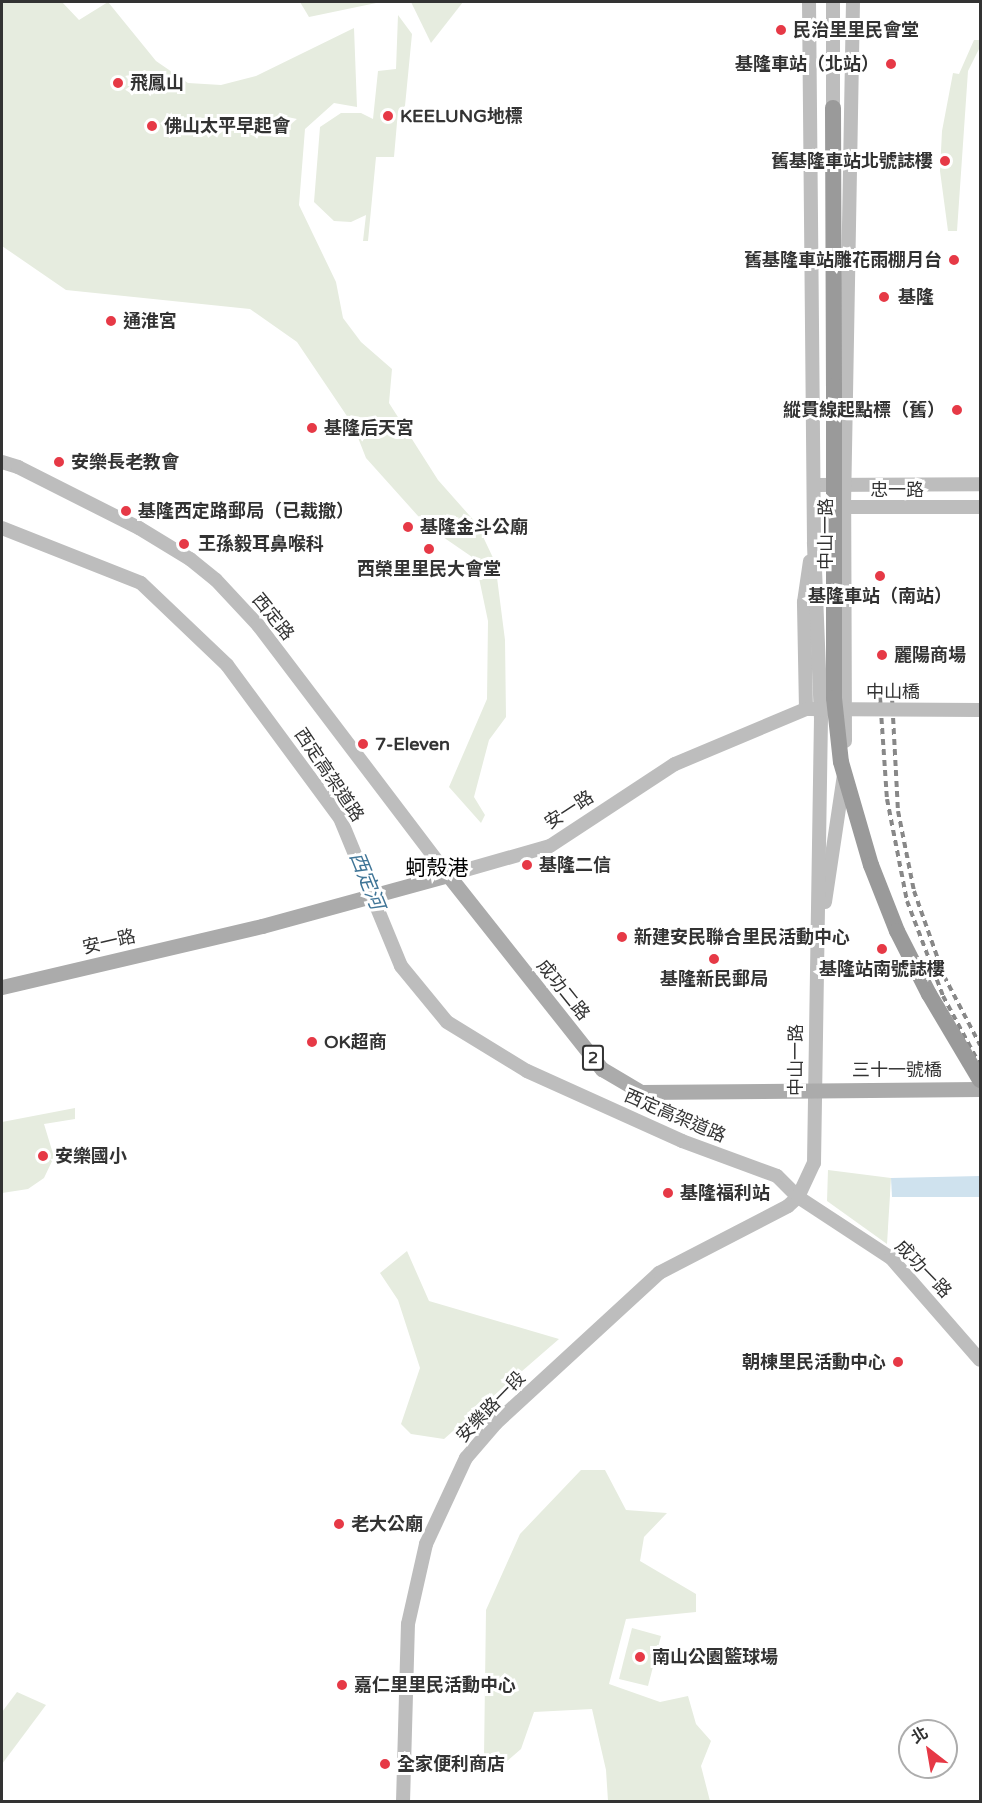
<!DOCTYPE html>
<meta charset="utf-8">
<style>
body{margin:0}
#map{position:relative;width:982px;height:1803px;overflow:hidden;background:#fff;font-family:"Varela Round","Noto Sans TC",sans-serif}
div>[style]{position:absolute}
.green>*{inset:0;background:#e6ecdf}
.water>*{inset:0;background:#cfe2ee}
.secondary>*{height:14px;margin:-7px;padding:0 7px;transform-origin:7px;border-radius:7px;background:#bdbdbd}
.primary>*{height:15px;margin:-7.5px;padding:0 7.5px;transform-origin:7.5px;border-radius:7.5px;background:#ababab}
.highway>*{height:16px;margin:-8px;padding:0 8px;transform-origin:8px;border-radius:8px;background:#9a9a9a}
.rail>*{height:4px;margin-top:-2px;transform-origin:0;background:repeating-linear-gradient(90deg,#888 0 6px,transparent 0 10.5px)}
.secondary-bridge>*{height:14px;margin:-7px;padding:0 7px;transform-origin:7px;border-radius:7px;background:#bdbdbd}
.highway-bridge>*{height:16px;margin:-8px;padding:0 8px;transform-origin:8px;border-radius:8px;background:#9a9a9a}
.dots>*{width:16px;height:16px;translate:-50% -50%;box-sizing:border-box;border:3px solid #fff;border-radius:50%}
span{translate:-50% -50%;white-space:nowrap;text-align:center;line-height:1.15;-webkit-text-stroke:6px #fff;paint-order:stroke}
.shield-label span{padding:2px 4px;background:#fff;border:2px solid;border-radius:4px;-webkit-text-stroke-width:0}
.shield-label{font-size:16px;color:#333;font-weight:700}
.poi-label{font-size:18px;color:#333;font-weight:700}
.left{translate:0 -50%;text-align:left}
.right{translate:-100% -50%;text-align:right}
.street-label{font-size:18px;color:#333}
.water-label{font-size:20px;color:#3f7597;font-style:italic}
.quarter-label{font-size:21px;color:#000}
.frame{position:absolute;inset:0;border:3px solid #333;pointer-events:none}
.north{position:absolute;left:898px;top:1719px;width:60px;height:60px;box-sizing:border-box;background:#fff;border:2px solid #adadad;border-radius:50%;rotate:329deg;font-size:16px;font-weight:700;line-height:24px;text-align:center;color:#333}
.north::after{content:'';display:block;margin:auto;width:21px;height:27px;background:#e63946;clip-path:polygon(50% 0,100% 100%,50% 72%,0 100%)}
</style>
<div id="map">
<div class="green">
<i style="clip-path:polygon(2px 2px,62px 2px,79px 20px,108px 2px,156px 61px,188px 83px,221px 85px,256px 76px,354px 28px,357px 107px,334px 103px,305px 129px,299px 205px,336px 282px,343px 318px,361px 342px,392px 369px,389px 403px,438px 480px,477px 524px,495px 562px,505px 640px,506px 717px,489px 740px,474px 797px,485px 815px,481px 823px,449px 787px,487px 699px,488px 621px,475px 559px,427px 526px,366px 458px,353px 425px,297px 342px,250px 309px,66px 290px,2px 246px)"></i>
<i style="clip-path:polygon(300px 2px,381px 2px,309px 17px)"></i>
<i style="clip-path:polygon(411px 2px,463px 2px,431px 43px)"></i>
<i style="clip-path:polygon(398px 15px,412px 34px,405px 106px,398px 111px,394px 157px,376px 157px,368px 241px,363px 241px,366px 215px,351px 222px,334px 221px,314px 202px,320px 127px,341px 113px,361px 113px,373px 119px,378px 71px,396px 69px)"></i>
<i style="clip-path:polygon(974px 40px,980px 40px,980px 47px,968px 71px,957px 231px,948px 231px,940px 171px,942px 131px,953px 73px,959px 74px)"></i>
<i style="clip-path:polygon(75px 1108px,75px 1119px,44px 1124px,54px 1157px,44px 1178px,28px 1189px,2px 1193px,2px 1122px)"></i>
<i style="clip-path:polygon(828px 1170px,891px 1178px,887px 1244px,827px 1201px)"></i>
<i style="clip-path:polygon(407px 1251px,429px 1301px,559px 1339px,444px 1439px,411px 1434px,401px 1424px,420px 1368px,398px 1300px,380px 1273px)"></i>
<i style="clip-path:polygon(581px 1470px,605px 1470px,626px 1510px,667px 1513px,644px 1537px,640px 1561px,696px 1594px,696px 1612px,626px 1619px,609px 1684px,660px 1702px,688px 1696px,696px 1724px,711px 1741px,701px 1766px,710px 1801px,608px 1801px,606px 1770px,592px 1709px,534px 1712px,521px 1749px,492px 1774px,484px 1756px,486px 1610px,520px 1534px)"></i>
<i style="clip-path:polygon(632px 1628px,661px 1636px,648px 1686px,619px 1679px)"></i>
<i style="clip-path:polygon(17px 1692px,46px 1705px,2px 1764px,2px 1712px)"></i>
</div>
<div class="water">
<i style="clip-path:polygon(980px 1176px,980px 1197px,892px 1197px,891px 1178px)"></i>
</div>
<div class="secondary">
<i style="left:833px;top:2px;width:106px;rotate:90deg"></i>
<i style="left:2px;top:462px;width:17px;rotate:17deg"></i>
<i style="left:18px;top:467px;width:136px;rotate:26.8deg"></i>
<i style="left:139px;top:528px;width:60px;rotate:31.3deg"></i>
<i style="left:190px;top:559px;width:33px;rotate:39deg"></i>
<i style="left:216px;top:580px;width:62px;rotate:47deg"></i>
<i style="left:258px;top:625px;width:314px;rotate:52.8deg"></i>
<i style="left:448px;top:875px;width:106px;rotate:-15.9deg"></i>
<i style="left:550px;top:846px;width:149px;rotate:-33.3deg"></i>
<i style="left:675px;top:764px;width:142px;rotate:-22.8deg"></i>
<i style="left:806px;top:709px;width:107px;rotate:-91.1deg"></i>
<i style="left:804px;top:602px;width:41px;rotate:-81.7deg"></i>
<i style="left:814px;top:485px;width:166px;rotate:-0.3deg"></i>
<i style="left:837px;top:507px;width:143px"></i>
<i style="left:845px;top:741px;width:234px;rotate:-90.2deg"></i>
<i style="left:844px;top:507px;width:505px;rotate:-88.98deg"></i>
<i style="left:825px;top:902px;width:128px;rotate:-81.5deg"></i>
<i style="left:777px;top:1176px;width:30px;rotate:45deg"></i>
<i style="left:798px;top:1197px;width:111px;rotate:33.3deg"></i>
<i style="left:891px;top:1258px;width:135px;rotate:48.9deg"></i>
<i style="left:403px;top:1802px;width:178px;rotate:-88.4deg"></i>
<i style="left:408px;top:1624px;width:82px;rotate:-77.3deg"></i>
<i style="left:426px;top:1544px;width:95px;rotate:-65.1deg"></i>
<i style="left:466px;top:1458px;width:46px;rotate:-49.4deg"></i>
<i style="left:496px;top:1423px;width:222px;rotate:-42.6deg"></i>
<i style="left:659px;top:1273px;width:145px;rotate:-27.4deg"></i>
<i style="left:788px;top:1206px;width:13px;rotate:-42deg"></i>
<i style="left:798px;top:1197px;width:38px;rotate:-65deg"></i>
<i style="left:814px;top:1163px;width:444px;rotate:-89.1deg"></i>
<i style="left:821px;top:719px;width:177px;rotate:-92.3deg"></i>
<i style="left:814px;top:542px;width:540px;rotate:-90.53deg"></i>
</div>
<div class="primary">
<i style="left:2px;top:987px;width:267px;rotate:-13.2deg"></i>
<i style="left:262px;top:926px;width:193px;rotate:-15.3deg"></i>
<i style="left:448px;top:875px;width:248px;rotate:51.6deg"></i>
<i style="left:602px;top:1069px;width:45px;rotate:30.5deg"></i>
<i style="left:641px;top:1092px;width:339px;rotate:-0.5deg"></i>
</div>
<div class="highway">
<i style="left:833px;top:108px;width:278px;rotate:89.8deg"></i>
</div>
<div class="rail">
<i style="left:880px;top:697px;width:102px;rotate:86.1deg"></i>
<i style="left:887px;top:799px;width:104px;rotate:78.9deg"></i>
<i style="left:907px;top:901px;width:102px;rotate:69.2deg"></i>
<i style="left:943px;top:996px;width:78px;rotate:61.8deg"></i>
<i style="left:892px;top:697px;width:114px;rotate:87deg"></i>
<i style="left:898px;top:811px;width:82px;rotate:78.7deg"></i>
<i style="left:914px;top:891px;width:90px;rotate:70.6deg"></i>
<i style="left:944px;top:976px;width:78px;rotate:62.4deg"></i>
</div>
<div class="secondary-bridge">
<i style="left:2px;top:528px;width:149px;rotate:21.6deg"></i>
<i style="left:141px;top:583px;width:119px;rotate:43.6deg"></i>
<i style="left:227px;top:665px;width:190px;rotate:53.6deg"></i>
<i style="left:340px;top:818px;width:160px;rotate:67.6deg"></i>
<i style="left:401px;top:966px;width:72px;rotate:50.6deg"></i>
<i style="left:447px;top:1022px;width:94px;rotate:31.5deg"></i>
<i style="left:527px;top:1071px;width:170px;rotate:24.3deg"></i>
<i style="left:682px;top:1141px;width:101px;rotate:20.2deg"></i>
<i style="left:806px;top:709px;width:174px;rotate:0.3deg"></i>
</div>
<div class="highway-bridge">
<i style="left:834px;top:386px;width:312px;rotate:90deg"></i>
<i style="left:834px;top:698px;width:64px;rotate:83.8deg"></i>
<i style="left:841px;top:762px;width:107px;rotate:73.8deg"></i>
<i style="left:871px;top:865px;width:71px;rotate:68.5deg"></i>
<i style="left:897px;top:931px;width:71px;rotate:63.1deg"></i>
<i style="left:929px;top:994px;width:100px;rotate:59.3deg"></i>
</div>
<div class="dots">
<i style="left:781px;top:30px;background:#e63946"></i>
<i style="left:891px;top:64px;background:#e63946"></i>
<i style="left:118px;top:83px;background:#e63946"></i>
<i style="left:388px;top:116px;background:#e63946"></i>
<i style="left:152px;top:126px;background:#e63946"></i>
<i style="left:945px;top:161px;background:#e63946"></i>
<i style="left:954px;top:260px;background:#e63946"></i>
<i style="left:884px;top:297px;background:#e63946"></i>
<i style="left:111px;top:321px;background:#e63946"></i>
<i style="left:957px;top:410px;background:#e63946"></i>
<i style="left:312px;top:428px;background:#e63946"></i>
<i style="left:59px;top:462px;background:#e63946"></i>
<i style="left:126px;top:511px;background:#e63946"></i>
<i style="left:408px;top:527px;background:#e63946"></i>
<i style="left:184px;top:544px;background:#e63946"></i>
<i style="left:429px;top:549px;background:#e63946"></i>
<i style="left:880px;top:576px;background:#e63946"></i>
<i style="left:882px;top:655px;background:#e63946"></i>
<i style="left:363px;top:744px;background:#e63946"></i>
<i style="left:527px;top:865px;background:#e63946"></i>
<i style="left:622px;top:937px;background:#e63946"></i>
<i style="left:882px;top:949px;background:#e63946"></i>
<i style="left:714px;top:959px;background:#e63946"></i>
<i style="left:312px;top:1042px;background:#e63946"></i>
<i style="left:43px;top:1156px;background:#e63946"></i>
<i style="left:668px;top:1193px;background:#e63946"></i>
<i style="left:898px;top:1362px;background:#e63946"></i>
<i style="left:339px;top:1524px;background:#e63946"></i>
<i style="left:640px;top:1657px;background:#e63946"></i>
<i style="left:342px;top:1685px;background:#e63946"></i>
<i style="left:385px;top:1764px;background:#e63946"></i>
</div>
<div class="shield-label">
<span style="left:593px;top:1058px">2</span>
</div>
<div class="poi-label">
<span class="left" style="left:793px;top:30px">民治里里民會堂</span>
<span class="right" style="left:879px;top:64px">基隆車站（北站）</span>
<span class="left" style="left:130px;top:83px">飛鳳山</span>
<span class="left" style="left:400px;top:116px">KEELUNG地標</span>
<span class="left" style="left:164px;top:126px">佛山太平早起會</span>
<span class="right" style="left:933px;top:161px">舊基隆車站北號誌樓</span>
<span class="right" style="left:942px;top:260px">舊基隆車站雕花雨棚月台</span>
<span class="left" style="left:898px;top:297px">基隆</span>
<span class="left" style="left:123px;top:321px">通淮宮</span>
<span class="right" style="left:945px;top:410px">縱貫線起點標（舊）</span>
<span class="left" style="left:324px;top:428px">基隆后天宮</span>
<span class="left" style="left:71px;top:462px">安樂長老教會</span>
<span class="left" style="left:138px;top:511px">基隆西定路郵局（已裁撤）</span>
<span class="left" style="left:420px;top:527px">基隆金斗公廟</span>
<span class="left" style="left:198px;top:544px">王孫毅耳鼻喉科</span>
<span style="left:429px;top:569px">西榮里里民大會堂</span>
<span style="left:880px;top:596px">基隆車站（南站）</span>
<span class="left" style="left:894px;top:655px">麗陽商場</span>
<span class="left" style="left:375px;top:744px">7-Eleven</span>
<span class="left" style="left:539px;top:865px">基隆二信</span>
<span class="left" style="left:634px;top:937px">新建安民聯合里民活動中心</span>
<span style="left:882px;top:969px">基隆站南號誌樓</span>
<span style="left:714px;top:979px">基隆新民郵局</span>
<span class="left" style="left:324px;top:1042px">OK超商</span>
<span class="left" style="left:55px;top:1156px">安樂國小</span>
<span class="left" style="left:680px;top:1193px">基隆福利站</span>
<span class="right" style="left:886px;top:1362px">朝棟里民活動中心</span>
<span class="left" style="left:351px;top:1524px">老大公廟</span>
<span class="left" style="left:652px;top:1657px">南山公園籃球場</span>
<span class="left" style="left:354px;top:1685px">嘉仁里里民活動中心</span>
<span class="left" style="left:397px;top:1764px">全家便利商店</span>
</div>
<div class="street-label">
<span style="left:897px;top:490px">忠一路</span>
<span style="left:826px;top:534px;rotate:-90deg">中山一路</span>
<span style="left:273px;top:617px;rotate:51deg">西定路</span>
<span style="left:893px;top:692px">中山橋</span>
<span style="left:329px;top:775px;rotate:56deg">西定高架道路</span>
<span style="left:569px;top:810px;rotate:-33deg">安一路</span>
<span style="left:109px;top:942px;rotate:-13deg">安一路</span>
<span style="left:563px;top:990px;rotate:51deg">成功二路</span>
<span style="left:796px;top:1060px;rotate:-90deg">中山一路</span>
<span style="left:897px;top:1070px">三十一號橋</span>
<span style="left:675px;top:1116px;rotate:23deg">西定高架道路</span>
<span style="left:923px;top:1269px;rotate:46deg">成功一路</span>
<span style="left:491px;top:1407px;rotate:-46deg">安樂路一段</span>
</div>
<div class="water-label">
<span style="left:366px;top:881px;rotate:68deg">西定河</span>
</div>
<div class="quarter-label">
<span style="left:437px;top:869px">蚵殼港</span>
</div>
<div class="frame"></div>
<div class="north">北</div>
</div>
